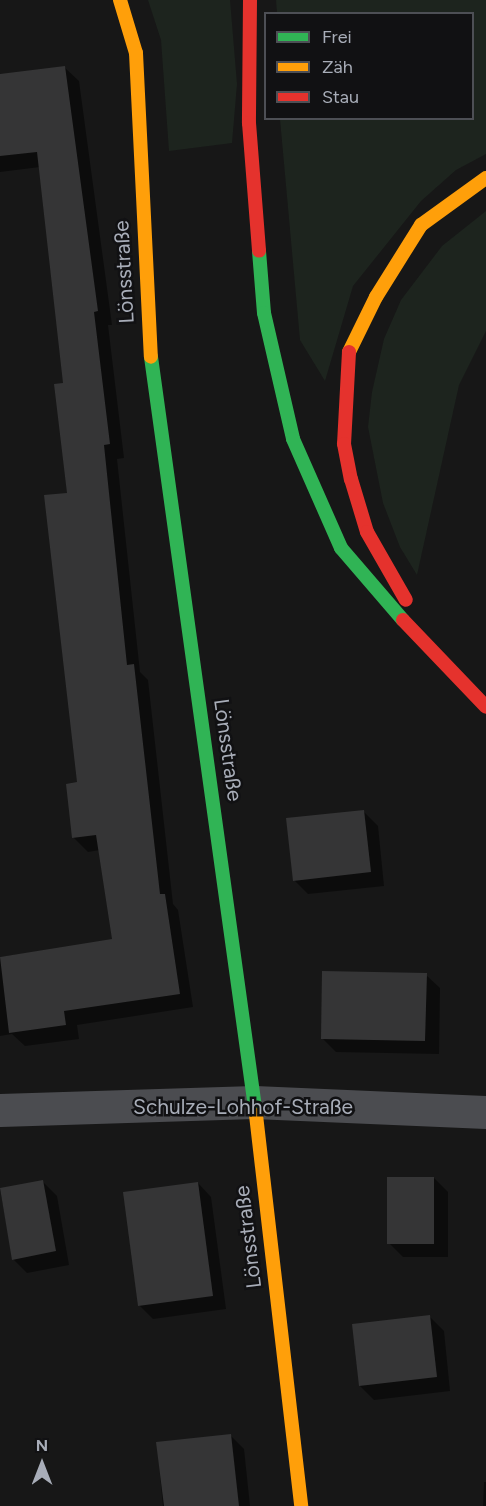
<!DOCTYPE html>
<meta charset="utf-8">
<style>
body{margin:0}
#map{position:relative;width:486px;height:1506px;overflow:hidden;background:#171717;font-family:Figtree,sans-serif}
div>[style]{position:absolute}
.green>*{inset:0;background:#1d241e}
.shadow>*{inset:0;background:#0007}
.building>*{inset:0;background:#353536}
.street>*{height:33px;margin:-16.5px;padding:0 16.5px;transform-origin:16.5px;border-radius:16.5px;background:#4b4c50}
.fast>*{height:14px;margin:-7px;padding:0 7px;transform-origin:7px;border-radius:7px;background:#30b455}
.slow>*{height:14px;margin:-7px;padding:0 7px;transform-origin:7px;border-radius:7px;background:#ff9f0a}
.jam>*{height:14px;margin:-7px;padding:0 7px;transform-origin:7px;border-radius:7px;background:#e5322d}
span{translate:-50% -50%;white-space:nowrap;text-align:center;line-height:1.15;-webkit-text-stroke:5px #111113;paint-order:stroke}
.street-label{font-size:21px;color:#a8adb8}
.legend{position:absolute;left:264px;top:12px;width:210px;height:108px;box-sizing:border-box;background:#111113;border:2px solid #4d4f55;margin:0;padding:8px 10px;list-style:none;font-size:18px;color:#a8adb8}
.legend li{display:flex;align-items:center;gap:12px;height:30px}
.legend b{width:30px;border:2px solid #4d4f55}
.north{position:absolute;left:12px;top:1434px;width:60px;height:60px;-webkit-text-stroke:4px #111113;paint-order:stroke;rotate:0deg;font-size:16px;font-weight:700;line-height:24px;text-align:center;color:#a8adb8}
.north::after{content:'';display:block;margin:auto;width:21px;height:27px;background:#a8adb8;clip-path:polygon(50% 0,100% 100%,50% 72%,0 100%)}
</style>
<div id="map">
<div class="green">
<i style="clip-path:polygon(148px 0,230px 0,237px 84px,232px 143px,169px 151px,161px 40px)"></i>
<i style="clip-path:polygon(276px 0,486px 0,486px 154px,456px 170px,421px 201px,353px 286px,325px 381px,300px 340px,280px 119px,472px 118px,472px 14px,277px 13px)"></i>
<i style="clip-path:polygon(486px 211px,486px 331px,459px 385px,417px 575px,400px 547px,383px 503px,368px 427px,372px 392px,384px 339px,401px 300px,442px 246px)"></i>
</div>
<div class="shadow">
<i style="clip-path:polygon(64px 67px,79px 81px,112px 325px,108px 325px,124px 458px,117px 459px,140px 672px,148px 680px,173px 904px,178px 910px,193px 1007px,77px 1025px,79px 1039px,25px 1046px,12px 1034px,0 1036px,0 957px,114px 941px,100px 850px,88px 852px,73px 837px,79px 784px,65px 384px,40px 167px,0 172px,0 75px)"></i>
<i style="clip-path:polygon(364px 812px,378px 826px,384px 886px,308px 894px,294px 880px)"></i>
<i style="clip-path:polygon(426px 975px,440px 988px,439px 1054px,336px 1052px,322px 1038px)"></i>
<i style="clip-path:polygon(434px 1178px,448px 1192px,448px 1257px,403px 1257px,389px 1243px)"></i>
<i style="clip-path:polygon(43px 1182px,57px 1196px,69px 1265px,27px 1273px,13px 1259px,0 1189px)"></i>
<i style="clip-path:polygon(198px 1183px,211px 1197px,226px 1309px,153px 1319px,139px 1305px)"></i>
<i style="clip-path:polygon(430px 1317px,444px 1331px,450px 1391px,374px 1400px,360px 1386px)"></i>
<i style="clip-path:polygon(230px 1435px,244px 1449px,250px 1506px,163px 1506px,157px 1444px)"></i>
<i style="clip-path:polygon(484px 1482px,486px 1482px,486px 1506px,483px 1506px)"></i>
</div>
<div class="building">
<i style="clip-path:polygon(65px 66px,98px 311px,94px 312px,110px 444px,104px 445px,127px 665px,134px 664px,160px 894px,165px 894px,180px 994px,64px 1011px,66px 1025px,9px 1033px,0 957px,112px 939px,96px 835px,72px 838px,66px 784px,77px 782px,44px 495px,67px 493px,54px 384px,63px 383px,37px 152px,0 156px,0 74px)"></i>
<i style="clip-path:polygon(364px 810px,371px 872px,293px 881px,286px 818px)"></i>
<i style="clip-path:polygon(322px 971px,427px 973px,425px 1041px,321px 1039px)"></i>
<i style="clip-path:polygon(387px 1177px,434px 1177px,434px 1244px,387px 1244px)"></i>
<i style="clip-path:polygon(43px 1180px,56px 1251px,12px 1260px,0 1188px)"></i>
<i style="clip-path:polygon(198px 1182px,213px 1296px,138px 1306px,123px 1192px)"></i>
<i style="clip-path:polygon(430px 1315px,437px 1377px,359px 1386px,352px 1324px)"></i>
<i style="clip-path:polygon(231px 1434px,239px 1506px,164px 1506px,156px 1442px)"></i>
</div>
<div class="street">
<i style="left:0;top:1110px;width:254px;rotate:-1.8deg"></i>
<i style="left:254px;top:1102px;width:232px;rotate:2.5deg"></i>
</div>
<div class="fast">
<i style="left:259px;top:251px;width:62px;rotate:85.4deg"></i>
<i style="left:264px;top:313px;width:129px;rotate:77deg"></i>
<i style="left:293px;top:439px;width:119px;rotate:66.2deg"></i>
<i style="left:341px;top:548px;width:95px;rotate:49.3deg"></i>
<i style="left:151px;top:357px;width:765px;rotate:82.11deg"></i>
</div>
<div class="slow">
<i style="left:120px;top:0;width:55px;rotate:73.2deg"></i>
<i style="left:136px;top:53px;width:304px;rotate:87.2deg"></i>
<i style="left:349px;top:352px;width:61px;rotate:-63.9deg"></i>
<i style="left:376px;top:297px;width:85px;rotate:-58deg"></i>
<i style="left:421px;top:225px;width:80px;rotate:-35.9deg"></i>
<i style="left:256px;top:1115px;width:394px;rotate:83.4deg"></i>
</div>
<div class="jam">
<i style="left:250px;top:0;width:123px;rotate:90.5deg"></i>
<i style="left:249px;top:123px;width:128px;rotate:85.5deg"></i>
<i style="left:349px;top:352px;width:92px;rotate:93.1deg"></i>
<i style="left:344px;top:444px;width:36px;rotate:79deg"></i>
<i style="left:351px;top:479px;width:55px;rotate:73.2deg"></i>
<i style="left:367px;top:532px;width:78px;rotate:60.2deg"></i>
<i style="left:403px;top:620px;width:120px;rotate:46.3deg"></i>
</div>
<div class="street-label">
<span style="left:124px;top:272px;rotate:-93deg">Lönsstraße</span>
<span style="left:228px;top:750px;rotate:82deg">Lönsstraße</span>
<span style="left:243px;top:1107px">Schulze-Lohhof-Straße</span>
<span style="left:248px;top:1237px;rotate:-97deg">Lönsstraße</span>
</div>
<ul class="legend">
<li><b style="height:8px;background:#30b455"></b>Frei</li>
<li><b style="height:8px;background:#ff9f0a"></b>Zäh</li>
<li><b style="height:8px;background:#e5322d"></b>Stau</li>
</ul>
<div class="north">N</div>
</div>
